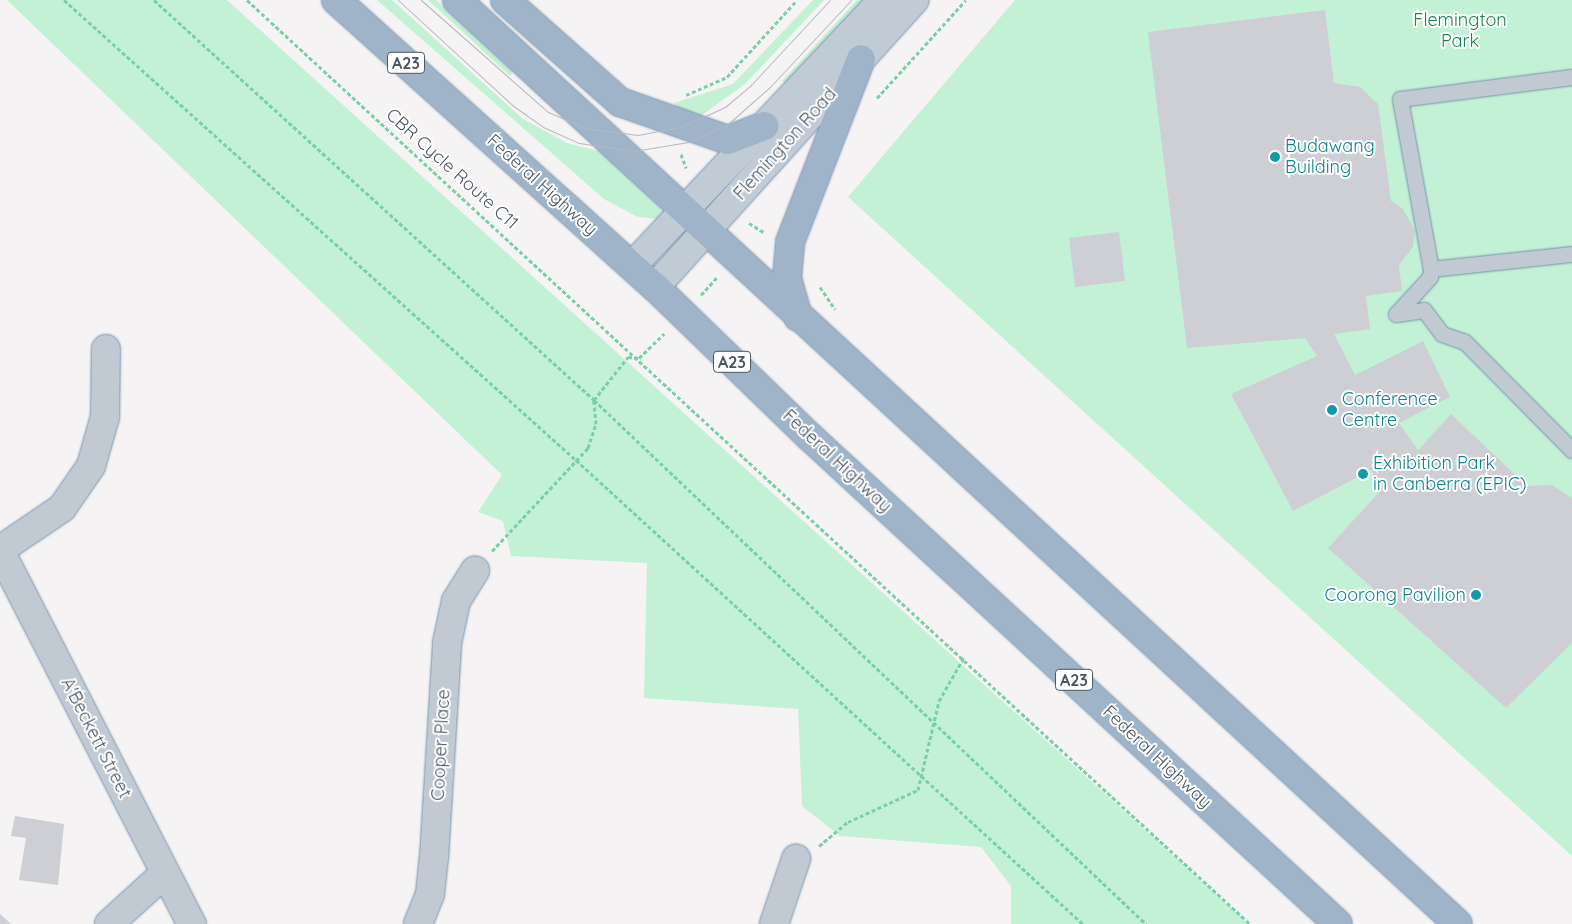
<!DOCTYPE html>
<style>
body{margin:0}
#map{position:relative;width:1572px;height:924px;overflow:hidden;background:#f5f3f3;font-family:Quicksand,sans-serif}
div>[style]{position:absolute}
.green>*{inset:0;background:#c3f1d5}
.building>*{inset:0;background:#cdcfd5}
.path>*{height:3px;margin-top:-1.5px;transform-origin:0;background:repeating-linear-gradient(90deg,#7ad0a6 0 4px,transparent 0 6.5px)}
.roads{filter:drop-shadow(0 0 1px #7690ad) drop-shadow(0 0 1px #7690ad)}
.service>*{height:15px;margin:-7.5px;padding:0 7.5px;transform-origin:7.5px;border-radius:7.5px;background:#c1cad2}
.minor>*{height:28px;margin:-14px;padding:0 14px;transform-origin:14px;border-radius:14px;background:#c1cad2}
.secondary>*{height:28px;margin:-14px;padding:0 14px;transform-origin:14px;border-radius:14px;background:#c1cbd6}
.trunk>*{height:28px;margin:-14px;padding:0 14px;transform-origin:14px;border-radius:14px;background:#9fb4c9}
.tram>*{height:1px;margin:-0.5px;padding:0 0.5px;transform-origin:0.5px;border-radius:0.5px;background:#b5b8bd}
.dots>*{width:14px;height:14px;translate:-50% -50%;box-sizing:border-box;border:2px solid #fff;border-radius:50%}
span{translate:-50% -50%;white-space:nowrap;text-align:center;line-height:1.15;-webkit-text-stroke:4px #fff;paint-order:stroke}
.shield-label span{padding:1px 4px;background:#fff;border:1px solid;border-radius:4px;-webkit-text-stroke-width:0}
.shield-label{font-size:16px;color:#4a5661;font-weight:700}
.park-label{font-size:18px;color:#17864f}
.street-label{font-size:18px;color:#4a5661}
.culture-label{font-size:18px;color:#0d838f}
.left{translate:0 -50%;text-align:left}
.right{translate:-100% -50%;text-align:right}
</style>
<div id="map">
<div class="green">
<i style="clip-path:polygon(7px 0,227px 0,1249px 924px,1011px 924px,1011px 886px,981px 847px,840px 836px,802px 806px,798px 709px,644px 698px,647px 563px,511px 556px,503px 521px,478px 512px,502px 475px)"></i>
<i style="clip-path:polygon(377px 0,392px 0,523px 119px,567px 143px,602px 152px,665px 213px,658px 219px,638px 217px,604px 199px)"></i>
<i style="clip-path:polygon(428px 0,436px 0,513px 72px,510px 76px)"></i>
<i style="clip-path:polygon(813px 0,824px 0,745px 84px,702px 115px,689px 120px,682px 116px,674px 103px,733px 84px)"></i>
<i style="clip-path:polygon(857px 0,871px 0,790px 88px,782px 81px)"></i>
<i style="clip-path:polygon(1015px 0,1572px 0,1572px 856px,848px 197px)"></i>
</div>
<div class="building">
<i style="clip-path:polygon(1325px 10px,1334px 83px,1360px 87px,1378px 104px,1391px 201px,1403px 209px,1415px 231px,1413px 247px,1399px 265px,1402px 291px,1366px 296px,1370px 329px,1334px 334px,1355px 375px,1423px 341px,1450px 397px,1399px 423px,1418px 450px,1451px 414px,1527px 486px,1552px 485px,1572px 498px,1572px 643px,1506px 708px,1328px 548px,1382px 489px,1371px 470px,1293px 511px,1231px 394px,1317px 356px,1305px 338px,1187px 348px,1148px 32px)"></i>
<i style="clip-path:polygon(1119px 232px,1125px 281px,1075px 287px,1069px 238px)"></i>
<i style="clip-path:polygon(15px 816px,64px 824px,58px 885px,19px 880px,26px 838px,11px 836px)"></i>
<i style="clip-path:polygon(0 914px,11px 924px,0 924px)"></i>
</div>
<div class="path">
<i style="left:64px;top:0;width:688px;rotate:41.94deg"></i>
<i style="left:576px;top:460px;width:687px;rotate:42.46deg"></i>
<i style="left:154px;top:0;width:595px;rotate:42.27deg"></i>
<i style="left:594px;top:400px;width:761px;rotate:43.51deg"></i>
<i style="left:247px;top:0;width:1364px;rotate:42.65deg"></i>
<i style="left:686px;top:95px;width:45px;rotate:-23.7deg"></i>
<i style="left:727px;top:77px;width:104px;rotate:-47.7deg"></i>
<i style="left:877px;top:98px;width:132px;rotate:-47.8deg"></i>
<i style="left:681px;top:154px;width:15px;rotate:70deg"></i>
<i style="left:749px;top:223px;width:19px;rotate:32deg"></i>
<i style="left:820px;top:287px;width:27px;rotate:56deg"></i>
<i style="left:701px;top:295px;width:24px;rotate:-48deg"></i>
<i style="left:639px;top:358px;width:35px;rotate:-44deg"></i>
<i style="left:492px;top:551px;width:141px;rotate:-47deg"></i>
<i style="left:588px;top:448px;width:25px;rotate:-72deg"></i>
<i style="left:596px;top:424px;width:24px;rotate:-95deg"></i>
<i style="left:594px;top:400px;width:55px;rotate:-51.7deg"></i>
<i style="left:628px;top:357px;width:11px;rotate:5deg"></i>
<i style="left:819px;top:846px;width:38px;rotate:-40deg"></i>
<i style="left:848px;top:822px;width:77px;rotate:-24.6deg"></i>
<i style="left:918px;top:790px;width:91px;rotate:-76.7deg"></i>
<i style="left:939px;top:701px;width:51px;rotate:-60.4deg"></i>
</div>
<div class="roads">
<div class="service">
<i style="left:1572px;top:77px;width:173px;rotate:172.7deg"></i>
<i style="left:1400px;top:99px;width:173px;rotate:79.7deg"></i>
<i style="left:1431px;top:269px;width:8px;rotate:97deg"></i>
<i style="left:1430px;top:277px;width:50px;rotate:132.6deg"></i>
<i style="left:1396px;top:314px;width:28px;rotate:-8deg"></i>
<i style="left:1424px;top:310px;width:30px;rotate:53deg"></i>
<i style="left:1442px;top:334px;width:24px;rotate:19deg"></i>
<i style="left:1465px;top:342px;width:152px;rotate:45.3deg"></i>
<i style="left:1431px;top:269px;width:142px;rotate:-6.1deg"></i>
</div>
<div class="minor">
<i style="left:0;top:550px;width:75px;rotate:-34.1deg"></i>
<i style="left:62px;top:508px;width:51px;rotate:-55.4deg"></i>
<i style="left:91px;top:466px;width:51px;rotate:-74.1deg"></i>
<i style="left:105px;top:417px;width:68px;rotate:-89.2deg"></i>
<i style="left:0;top:551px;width:420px;rotate:62.8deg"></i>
<i style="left:109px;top:924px;width:76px;rotate:-42.3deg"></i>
<i style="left:418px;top:924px;width:32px;rotate:-68deg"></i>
<i style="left:430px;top:894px;width:36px;rotate:-84deg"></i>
<i style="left:434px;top:858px;width:215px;rotate:-86.5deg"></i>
<i style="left:447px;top:643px;width:43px;rotate:-77.9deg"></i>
<i style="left:456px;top:601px;width:36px;rotate:-58deg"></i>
<i style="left:774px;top:924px;width:69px;rotate:-71.3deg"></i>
</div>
<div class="secondary">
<i style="left:632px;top:266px;width:366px;rotate:-46.7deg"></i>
<i style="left:655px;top:287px;width:387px;rotate:-47.9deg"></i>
</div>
<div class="trunk">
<i style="left:336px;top:0;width:429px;rotate:42deg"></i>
<i style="left:655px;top:287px;width:216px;rotate:44.1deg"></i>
<i style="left:810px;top:437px;width:718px;rotate:42.69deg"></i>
<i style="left:457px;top:0;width:1362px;rotate:42.71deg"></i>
<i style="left:505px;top:0;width:154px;rotate:41.6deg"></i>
<i style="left:620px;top:102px;width:114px;rotate:19.4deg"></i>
<i style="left:728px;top:140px;width:39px;rotate:-21deg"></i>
<i style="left:798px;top:317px;width:41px;rotate:-105.8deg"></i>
<i style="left:787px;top:278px;width:36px;rotate:-85deg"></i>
<i style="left:790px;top:242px;width:196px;rotate:-68.8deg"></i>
</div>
</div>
<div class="tram">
<i style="left:398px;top:0;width:155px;rotate:42.6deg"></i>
<i style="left:512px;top:105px;width:38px;rotate:35deg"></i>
<i style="left:543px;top:127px;width:39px;rotate:24deg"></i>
<i style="left:579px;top:143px;width:56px;rotate:8.3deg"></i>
<i style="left:634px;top:151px;width:55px;rotate:-9.5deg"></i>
<i style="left:688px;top:142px;width:44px;rotate:-24.2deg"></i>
<i style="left:728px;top:124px;width:56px;rotate:-41.4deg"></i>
<i style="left:770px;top:87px;width:119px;rotate:-47deg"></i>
<i style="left:421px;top:0;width:169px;rotate:41.4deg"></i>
<i style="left:548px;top:112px;width:40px;rotate:23.4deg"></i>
<i style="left:585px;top:128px;width:53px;rotate:7.5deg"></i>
<i style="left:638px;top:135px;width:47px;rotate:-11.1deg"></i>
<i style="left:684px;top:126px;width:45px;rotate:-24.9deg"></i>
<i style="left:725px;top:107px;width:34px;rotate:-40deg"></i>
<i style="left:751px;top:85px;width:116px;rotate:-47.1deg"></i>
</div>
<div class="dots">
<i style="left:1275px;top:157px;background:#0f9aa8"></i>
<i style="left:1332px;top:410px;background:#0f9aa8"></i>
<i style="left:1363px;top:474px;background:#0f9aa8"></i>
<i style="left:1476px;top:595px;background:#0f9aa8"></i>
</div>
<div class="shield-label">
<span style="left:406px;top:63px">A23</span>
<span style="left:732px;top:362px">A23</span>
<span style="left:1074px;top:680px">A23</span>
</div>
<div class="park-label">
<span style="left:1460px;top:31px">Flemington<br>Park</span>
</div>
<div class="street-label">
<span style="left:785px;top:144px;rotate:-48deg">Flemington Road</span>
<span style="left:452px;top:169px;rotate:42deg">CBR Cycle Route C11</span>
<span style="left:542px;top:185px;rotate:42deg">Federal Highway</span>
<span style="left:837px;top:461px;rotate:43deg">Federal Highway</span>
<span style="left:96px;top:738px;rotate:63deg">A'Beckett Street</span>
<span style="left:441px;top:745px;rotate:-87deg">Cooper Place</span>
<span style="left:1157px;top:757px;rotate:43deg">Federal Highway</span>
</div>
<div class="culture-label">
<span class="left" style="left:1285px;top:157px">Budawang<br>Building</span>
<span class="left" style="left:1342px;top:410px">Conference<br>Centre</span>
<span class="left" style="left:1373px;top:474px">Exhibition Park<br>in Canberra (EPIC)</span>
<span class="right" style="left:1466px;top:595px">Coorong Pavilion</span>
</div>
</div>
